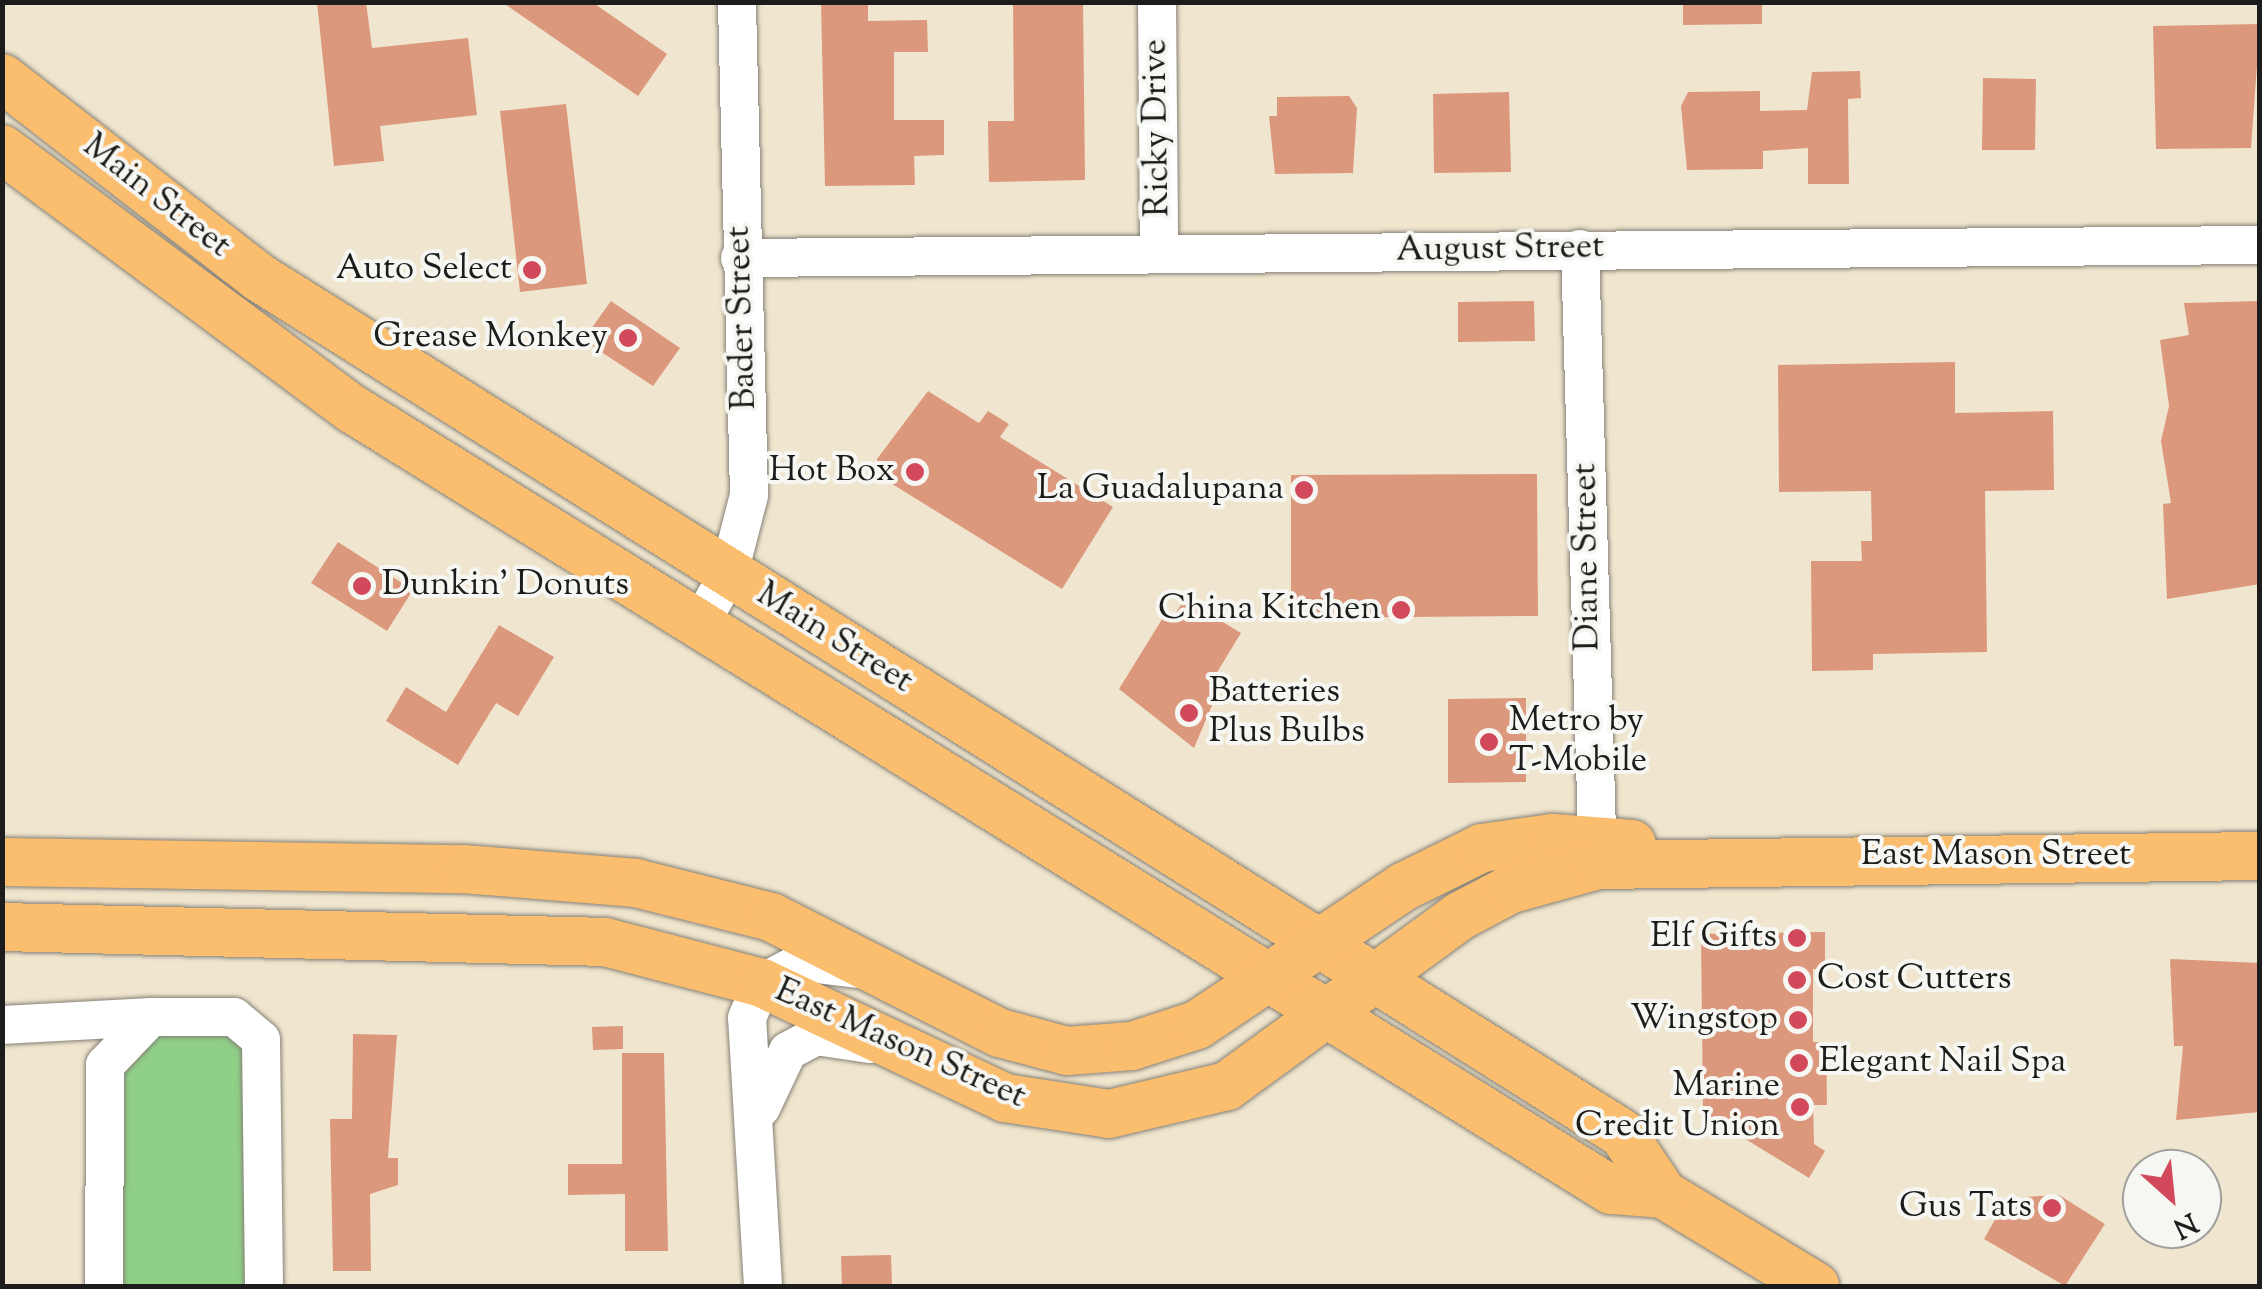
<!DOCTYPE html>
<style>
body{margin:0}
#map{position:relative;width:2262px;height:1289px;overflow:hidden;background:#f0e6cf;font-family:"Sorts Mill Goudy",serif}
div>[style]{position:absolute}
.green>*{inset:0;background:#8fcf87}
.building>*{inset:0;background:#dc987c}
.roads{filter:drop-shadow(0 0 2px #868176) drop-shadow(0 0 2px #868176)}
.minor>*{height:38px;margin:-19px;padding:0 19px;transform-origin:19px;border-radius:19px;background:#fff}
.major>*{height:48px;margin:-24px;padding:0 24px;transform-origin:24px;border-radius:24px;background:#fbbd6e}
.dots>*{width:28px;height:28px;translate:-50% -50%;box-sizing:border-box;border:5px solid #f6f6f2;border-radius:50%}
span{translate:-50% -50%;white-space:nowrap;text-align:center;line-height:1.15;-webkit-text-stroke:8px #f6f6f2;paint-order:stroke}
.street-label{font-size:35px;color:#1c1c1c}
.poi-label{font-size:35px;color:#1c1c1c}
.right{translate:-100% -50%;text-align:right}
.left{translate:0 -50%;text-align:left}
.frame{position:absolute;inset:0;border:5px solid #1c1c1c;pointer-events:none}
.north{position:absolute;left:2122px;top:1149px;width:100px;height:100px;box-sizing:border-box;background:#f6f6f2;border:2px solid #9f9f9c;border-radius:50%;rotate:153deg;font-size:28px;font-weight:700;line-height:40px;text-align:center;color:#1c1c1c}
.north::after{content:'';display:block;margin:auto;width:35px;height:45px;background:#d1495b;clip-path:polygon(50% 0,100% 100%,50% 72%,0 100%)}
</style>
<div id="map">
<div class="green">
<i style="clip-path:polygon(174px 1028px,242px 1038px,248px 1286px,120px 1286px,124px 1065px,138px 1043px)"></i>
</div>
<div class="building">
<i style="clip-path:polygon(317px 2px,366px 2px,372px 48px,468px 38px,477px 115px,380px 126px,384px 161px,334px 166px)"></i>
<i style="clip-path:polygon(502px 2px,592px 2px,667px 54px,638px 96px)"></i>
<i style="clip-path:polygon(821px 2px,868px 2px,868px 21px,927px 20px,928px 52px,894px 52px,894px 120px,944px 120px,944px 155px,914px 156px,915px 185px,825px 186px)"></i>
<i style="clip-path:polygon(1013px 2px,1083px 2px,1085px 180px,989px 182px,988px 121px,1014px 121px)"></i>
<i style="clip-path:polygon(1683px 2px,1762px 2px,1762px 24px,1683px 25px)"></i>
<i style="clip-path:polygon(2260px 24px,2251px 148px,2156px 149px,2153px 26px)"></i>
<i style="clip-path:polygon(1860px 71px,1861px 98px,1848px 99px,1849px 184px,1808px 184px,1808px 148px,1763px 151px,1763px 169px,1687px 170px,1681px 106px,1688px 92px,1760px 91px,1760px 111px,1807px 110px,1812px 72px)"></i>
<i style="clip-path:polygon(1983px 78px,2036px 79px,2035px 150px,1982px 150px)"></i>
<i style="clip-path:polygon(1509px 92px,1511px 172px,1434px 173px,1433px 94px)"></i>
<i style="clip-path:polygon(1349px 96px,1357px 108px,1353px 173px,1275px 174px,1269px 116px,1277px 116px,1277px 97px)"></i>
<i style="clip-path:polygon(566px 104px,587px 284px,520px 292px,500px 111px)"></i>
<i style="clip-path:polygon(611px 301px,680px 348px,653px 386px,583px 340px)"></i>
<i style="clip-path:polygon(1534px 301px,1535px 341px,1458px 342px,1458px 302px)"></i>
<i style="clip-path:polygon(2260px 301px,2260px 584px,2167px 599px,2163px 504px,2171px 503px,2161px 441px,2169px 406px,2160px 340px,2189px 335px,2184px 303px)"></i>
<i style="clip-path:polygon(1955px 362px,1955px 413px,2053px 411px,2054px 490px,1985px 491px,1987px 652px,1873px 654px,1873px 670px,1812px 671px,1811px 561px,1862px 561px,1861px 541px,1872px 541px,1871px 491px,1779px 492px,1778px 365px)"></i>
<i style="clip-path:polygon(928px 391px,979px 423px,988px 411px,1009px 424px,1000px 437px,1113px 507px,1062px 589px,876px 474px,877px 459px)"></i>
<i style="clip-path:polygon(1537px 474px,1538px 616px,1291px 618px,1291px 475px)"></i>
<i style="clip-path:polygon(338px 542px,413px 590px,387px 631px,311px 583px)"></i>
<i style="clip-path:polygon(1185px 599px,1241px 633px,1213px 679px,1221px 684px,1194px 748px,1119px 689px,1164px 616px,1171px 620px)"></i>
<i style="clip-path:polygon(499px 625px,554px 657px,518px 716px,496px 703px,458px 765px,386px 721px,406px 687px,446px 712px)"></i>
<i style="clip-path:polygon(1526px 698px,1526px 782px,1448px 783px,1448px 699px)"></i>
<i style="clip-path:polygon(1825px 932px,1825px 969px,1813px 969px,1813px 1042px,1826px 1042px,1827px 1105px,1813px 1105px,1814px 1144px,1825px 1151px,1809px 1178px,1703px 1113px,1701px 934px)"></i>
<i style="clip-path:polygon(2170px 959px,2260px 963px,2260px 1112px,2176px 1120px,2183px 1046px,2174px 1046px)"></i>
<i style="clip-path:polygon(623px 1026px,623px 1049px,593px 1050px,592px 1027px)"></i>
<i style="clip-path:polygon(353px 1034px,397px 1035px,388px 1158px,398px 1158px,398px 1185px,370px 1194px,371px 1271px,333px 1271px,330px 1119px,352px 1119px)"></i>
<i style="clip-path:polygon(622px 1053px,664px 1053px,668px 1251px,625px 1251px,625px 1194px,568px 1195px,568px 1164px,622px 1164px)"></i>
<i style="clip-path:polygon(2059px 1195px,2105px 1224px,2065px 1286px,1984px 1239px,2007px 1198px)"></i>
<i style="clip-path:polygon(891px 1255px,892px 1286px,842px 1286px,841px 1256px)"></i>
</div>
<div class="roads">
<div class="minor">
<i style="left:1157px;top:2px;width:251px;rotate:89.5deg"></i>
<i style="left:1580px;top:249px;width:616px;rotate:88.33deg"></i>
<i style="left:740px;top:258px;width:1520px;rotate:-0.49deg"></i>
<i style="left:701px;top:622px;width:56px;rotate:-60.3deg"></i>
<i style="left:729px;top:573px;width:81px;rotate:-75.6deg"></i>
<i style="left:749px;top:495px;width:493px;rotate:-91.4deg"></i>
<i style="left:2px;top:1025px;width:149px;rotate:-3.1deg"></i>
<i style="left:761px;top:1108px;width:63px;rotate:-64.7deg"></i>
<i style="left:788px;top:1051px;width:32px;rotate:-28deg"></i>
<i style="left:816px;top:1036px;width:54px;rotate:8.6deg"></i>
<i style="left:104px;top:1286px;width:221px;rotate:-89.7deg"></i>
<i style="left:105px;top:1065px;width:66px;rotate:-46.2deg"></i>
<i style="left:151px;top:1017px;width:83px"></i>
<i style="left:234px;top:1017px;width:35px;rotate:40deg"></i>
<i style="left:261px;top:1040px;width:246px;rotate:89.3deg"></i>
<i style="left:763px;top:1286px;width:268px;rotate:-93.4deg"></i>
<i style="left:747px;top:1018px;width:38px;rotate:-67deg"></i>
<i style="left:762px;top:983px;width:44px;rotate:-28.3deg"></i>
<i style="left:801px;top:962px;width:56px;rotate:7.1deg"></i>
</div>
<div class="major">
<i style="left:2px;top:78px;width:326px;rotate:37.8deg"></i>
<i style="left:260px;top:278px;width:1610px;rotate:32.13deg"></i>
<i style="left:1623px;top:1134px;width:72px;rotate:56.3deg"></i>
<i style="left:1663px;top:1194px;width:178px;rotate:31.2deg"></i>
<i style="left:2px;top:149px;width:438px;rotate:36.6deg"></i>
<i style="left:354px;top:410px;width:1479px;rotate:31.82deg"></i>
<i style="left:1611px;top:1190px;width:52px;rotate:4.4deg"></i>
<i style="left:2px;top:862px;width:461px;rotate:0.9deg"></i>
<i style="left:463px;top:869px;width:174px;rotate:4.6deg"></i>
<i style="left:636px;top:883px;width:139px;rotate:14.1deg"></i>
<i style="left:771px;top:917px;width:257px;rotate:26.9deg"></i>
<i style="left:1000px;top:1033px;width:69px;rotate:15deg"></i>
<i style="left:1067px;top:1051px;width:65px;rotate:-4.4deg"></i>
<i style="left:1132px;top:1046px;width:68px;rotate:-17.9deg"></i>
<i style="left:1197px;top:1025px;width:250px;rotate:-33.8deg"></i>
<i style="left:1405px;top:886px;width:86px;rotate:-26.3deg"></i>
<i style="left:1482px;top:848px;width:71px;rotate:-8.1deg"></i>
<i style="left:1552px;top:838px;width:80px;rotate:4.3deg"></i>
<i style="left:2px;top:927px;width:603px;rotate:1.42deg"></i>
<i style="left:605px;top:942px;width:162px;rotate:14.6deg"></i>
<i style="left:762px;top:983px;width:269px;rotate:25.3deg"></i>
<i style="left:1005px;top:1098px;width:105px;rotate:8.7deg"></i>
<i style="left:1109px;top:1114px;width:121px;rotate:-13.3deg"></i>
<i style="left:1227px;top:1086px;width:288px;rotate:-36.1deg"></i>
<i style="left:1460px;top:916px;width:58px;rotate:-27.9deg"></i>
<i style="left:1511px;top:889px;width:90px;rotate:-15.4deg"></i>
<i style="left:1598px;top:865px;width:662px;rotate:-0.78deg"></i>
</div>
</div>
<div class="dots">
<i style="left:532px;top:270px;background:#d1495b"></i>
<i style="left:628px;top:338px;background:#d1495b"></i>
<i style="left:915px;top:472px;background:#d1495b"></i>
<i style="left:1304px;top:490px;background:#d1495b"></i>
<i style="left:362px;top:586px;background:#d1495b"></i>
<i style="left:1401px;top:610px;background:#d1495b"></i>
<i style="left:1189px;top:713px;background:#d1495b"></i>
<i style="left:1489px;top:742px;background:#d1495b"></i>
<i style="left:1797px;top:938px;background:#d1495b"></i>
<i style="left:1797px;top:980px;background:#d1495b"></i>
<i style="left:1798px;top:1020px;background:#d1495b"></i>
<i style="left:1799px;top:1063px;background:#d1495b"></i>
<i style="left:1800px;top:1107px;background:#d1495b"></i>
<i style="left:2052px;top:1208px;background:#d1495b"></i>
</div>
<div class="street-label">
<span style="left:1158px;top:128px;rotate:-91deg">Ricky Drive</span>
<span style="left:156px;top:197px;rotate:38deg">Main Street</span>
<span style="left:1500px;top:250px;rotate:-1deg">August Street</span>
<span style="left:743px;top:318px;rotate:-92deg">Bader Street</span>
<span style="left:1588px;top:557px;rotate:-91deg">Diane Street</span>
<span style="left:834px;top:639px;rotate:32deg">Main Street</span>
<span style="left:1996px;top:856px">East Mason Street</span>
<span style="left:900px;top:1045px;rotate:24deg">East Mason Street</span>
</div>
<div class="poi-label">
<span class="right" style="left:512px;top:270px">Auto Select</span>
<span class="right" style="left:608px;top:338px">Grease Monkey</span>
<span class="right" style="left:895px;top:472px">Hot Box</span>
<span class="right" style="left:1284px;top:490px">La Guadalupana</span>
<span class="left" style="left:382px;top:586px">Dunkin' Donuts</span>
<span class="right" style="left:1381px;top:610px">China Kitchen</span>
<span class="left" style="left:1209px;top:713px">Batteries<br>Plus Bulbs</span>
<span class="left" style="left:1509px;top:742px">Metro by<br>T-Mobile</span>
<span class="right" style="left:1777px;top:938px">Elf Gifts</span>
<span class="left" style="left:1817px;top:980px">Cost Cutters</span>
<span class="right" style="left:1778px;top:1020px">Wingstop</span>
<span class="left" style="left:1819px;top:1063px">Elegant Nail Spa</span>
<span class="right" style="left:1780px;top:1107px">Marine<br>Credit Union</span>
<span class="right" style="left:2032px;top:1208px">Gus Tats</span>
</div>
<div class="frame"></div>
<div class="north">N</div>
</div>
